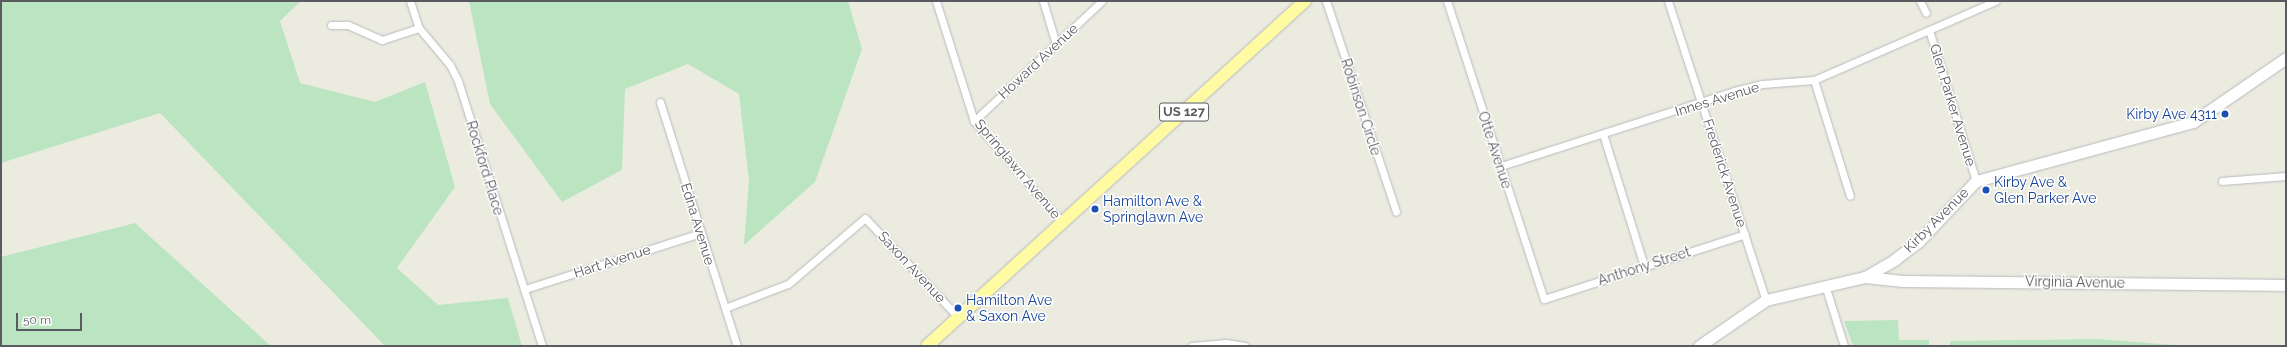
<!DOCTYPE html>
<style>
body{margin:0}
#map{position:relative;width:2287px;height:347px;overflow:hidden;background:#ecebe0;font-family:Raleway,sans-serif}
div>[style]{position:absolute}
.green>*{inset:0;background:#bbe5c0}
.roads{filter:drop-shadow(0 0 1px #b8b9bf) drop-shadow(0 0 1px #b8b9bf)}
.street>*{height:7px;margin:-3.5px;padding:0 3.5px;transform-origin:3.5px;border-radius:3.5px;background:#fff}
.secondary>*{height:11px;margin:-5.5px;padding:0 5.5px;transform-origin:5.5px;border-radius:5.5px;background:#fff}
.primary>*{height:12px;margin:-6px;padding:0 6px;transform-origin:6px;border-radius:6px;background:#fffba2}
.dots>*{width:11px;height:11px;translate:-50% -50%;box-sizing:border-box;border:2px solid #fff;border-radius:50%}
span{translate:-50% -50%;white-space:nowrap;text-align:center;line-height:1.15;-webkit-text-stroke:3px #fff;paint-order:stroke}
.shield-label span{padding:1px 3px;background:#fff;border:1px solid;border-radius:3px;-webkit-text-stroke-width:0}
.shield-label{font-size:13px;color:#595b61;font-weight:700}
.street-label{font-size:14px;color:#595b61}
.transit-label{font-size:14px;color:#164399}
.right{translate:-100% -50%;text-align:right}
.left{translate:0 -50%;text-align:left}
.frame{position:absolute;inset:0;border:2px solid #595b61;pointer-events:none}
.scale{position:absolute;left:16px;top:313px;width:66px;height:18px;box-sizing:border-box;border:2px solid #595b61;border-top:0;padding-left:5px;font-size:12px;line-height:14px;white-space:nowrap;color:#595b61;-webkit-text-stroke:3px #fff;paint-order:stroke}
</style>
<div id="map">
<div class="green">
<i style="clip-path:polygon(1px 1px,301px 1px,280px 21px,300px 83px,375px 102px,425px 82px,455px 187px,397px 268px,438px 305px,508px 298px,522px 346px,385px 346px,160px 113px,1px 163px)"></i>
<i style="clip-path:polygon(469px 1px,848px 1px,862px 49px,815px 182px,744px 245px,749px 181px,739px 94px,688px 64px,625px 89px,622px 170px,562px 202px,490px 104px)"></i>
<i style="clip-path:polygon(135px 223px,271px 346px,1px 346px,1px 257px)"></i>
<i style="clip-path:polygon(1898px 320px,1899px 340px,1929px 340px,1929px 346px,1853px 346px,1844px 321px)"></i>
<i style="clip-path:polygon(2097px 339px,2187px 346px,1950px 346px,1950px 341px)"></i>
</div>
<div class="roads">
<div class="street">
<i style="left:410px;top:1px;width:28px;rotate:72deg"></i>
<i style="left:419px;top:28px;width:48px;rotate:50deg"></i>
<i style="left:450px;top:65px;width:18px;rotate:63deg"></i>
<i style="left:458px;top:81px;width:278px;rotate:72.4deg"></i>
<i style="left:936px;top:1px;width:126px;rotate:72.4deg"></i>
<i style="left:974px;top:121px;width:135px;rotate:48.9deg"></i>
<i style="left:1043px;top:1px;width:45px;rotate:73.2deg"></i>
<i style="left:1326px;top:1px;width:222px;rotate:71.6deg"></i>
<i style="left:1447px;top:1px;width:313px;rotate:72deg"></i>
<i style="left:1544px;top:299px;width:211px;rotate:-17.9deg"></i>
<i style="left:1668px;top:1px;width:315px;rotate:71.9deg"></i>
<i style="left:1920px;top:1px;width:13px;rotate:63deg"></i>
<i style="left:331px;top:25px;width:17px"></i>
<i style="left:348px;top:25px;width:37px;rotate:24deg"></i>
<i style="left:382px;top:40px;width:39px;rotate:-18deg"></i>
<i style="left:1929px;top:30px;width:158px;rotate:72.7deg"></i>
<i style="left:1814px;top:80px;width:121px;rotate:72.8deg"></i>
<i style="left:660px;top:102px;width:256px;rotate:72.5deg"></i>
<i style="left:974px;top:121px;width:175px;rotate:-43.2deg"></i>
<i style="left:1603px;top:134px;width:138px;rotate:72.7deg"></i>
<i style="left:1501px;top:166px;width:245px;rotate:-17.8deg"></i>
<i style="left:1734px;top:91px;width:29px;rotate:-14deg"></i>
<i style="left:1762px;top:84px;width:52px;rotate:-4.4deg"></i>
<i style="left:1814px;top:80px;width:198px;rotate:-23.5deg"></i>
<i style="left:2222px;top:181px;width:64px;rotate:-4.5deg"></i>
<i style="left:1825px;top:285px;width:64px;rotate:72.7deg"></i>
<i style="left:525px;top:289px;width:184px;rotate:-17.7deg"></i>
<i style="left:725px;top:308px;width:67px;rotate:-20.9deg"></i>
<i style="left:788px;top:284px;width:101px;rotate:-40.6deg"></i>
<i style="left:865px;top:218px;width:136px;rotate:46.8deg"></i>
<i style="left:1192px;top:346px;width:34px;rotate:-5deg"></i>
<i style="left:1226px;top:343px;width:19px;rotate:9deg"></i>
</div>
<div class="secondary">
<i style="left:1865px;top:277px;width:38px;rotate:6deg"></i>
<i style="left:1903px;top:281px;width:383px;rotate:0.6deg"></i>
<i style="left:1699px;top:346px;width:81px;rotate:-34.5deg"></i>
<i style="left:1766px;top:300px;width:102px;rotate:-13.1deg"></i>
<i style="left:1865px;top:277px;width:34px;rotate:-30deg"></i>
<i style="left:1894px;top:260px;width:31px;rotate:-37deg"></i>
<i style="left:1919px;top:241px;width:83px;rotate:-46.5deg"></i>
<i style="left:1976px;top:181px;width:225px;rotate:-15.2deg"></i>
<i style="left:2193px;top:122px;width:113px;rotate:-34.5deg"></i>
</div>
<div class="primary">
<i style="left:927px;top:346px;width:512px;rotate:-42.39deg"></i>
</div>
</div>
<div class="dots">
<i style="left:2225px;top:114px;background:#1a4fb4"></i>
<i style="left:1986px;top:190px;background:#1a4fb4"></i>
<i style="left:1095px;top:209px;background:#1a4fb4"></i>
<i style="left:958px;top:308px;background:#1a4fb4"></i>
</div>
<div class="shield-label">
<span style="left:1184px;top:112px">US 127</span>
</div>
<div class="street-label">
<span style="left:1038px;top:61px;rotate:-43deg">Howard Avenue</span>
<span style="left:1717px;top:99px;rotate:-17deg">Innes Avenue</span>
<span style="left:1953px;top:105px;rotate:73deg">Glen Parker Avenue</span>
<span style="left:1361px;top:107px;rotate:72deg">Robinson Circle</span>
<span style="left:1495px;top:150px;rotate:72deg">Otte Avenue</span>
<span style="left:485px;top:168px;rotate:73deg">Rockford Place</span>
<span style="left:1018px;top:169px;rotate:50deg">Springlawn Avenue</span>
<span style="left:1725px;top:173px;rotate:72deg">Frederick Avenue</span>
<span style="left:1936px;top:220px;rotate:-45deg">Kirby Avenue</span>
<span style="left:698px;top:224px;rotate:73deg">Edna Avenue</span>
<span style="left:612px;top:261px;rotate:-18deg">Hart Avenue</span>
<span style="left:1644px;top:266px;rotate:-18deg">Anthony Street</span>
<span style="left:912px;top:267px;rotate:47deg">Saxon Avenue</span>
<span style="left:2075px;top:282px;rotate:1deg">Virginia Avenue</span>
</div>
<div class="transit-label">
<span class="right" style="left:2217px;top:114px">Kirby Ave 4311</span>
<span class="left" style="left:1994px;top:190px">Kirby Ave &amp;<br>Glen Parker Ave</span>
<span class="left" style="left:1103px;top:209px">Hamilton Ave &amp;<br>Springlawn Ave</span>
<span class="left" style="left:966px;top:308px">Hamilton Ave<br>&amp; Saxon Ave</span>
</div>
<div class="frame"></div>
<div class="scale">50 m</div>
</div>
